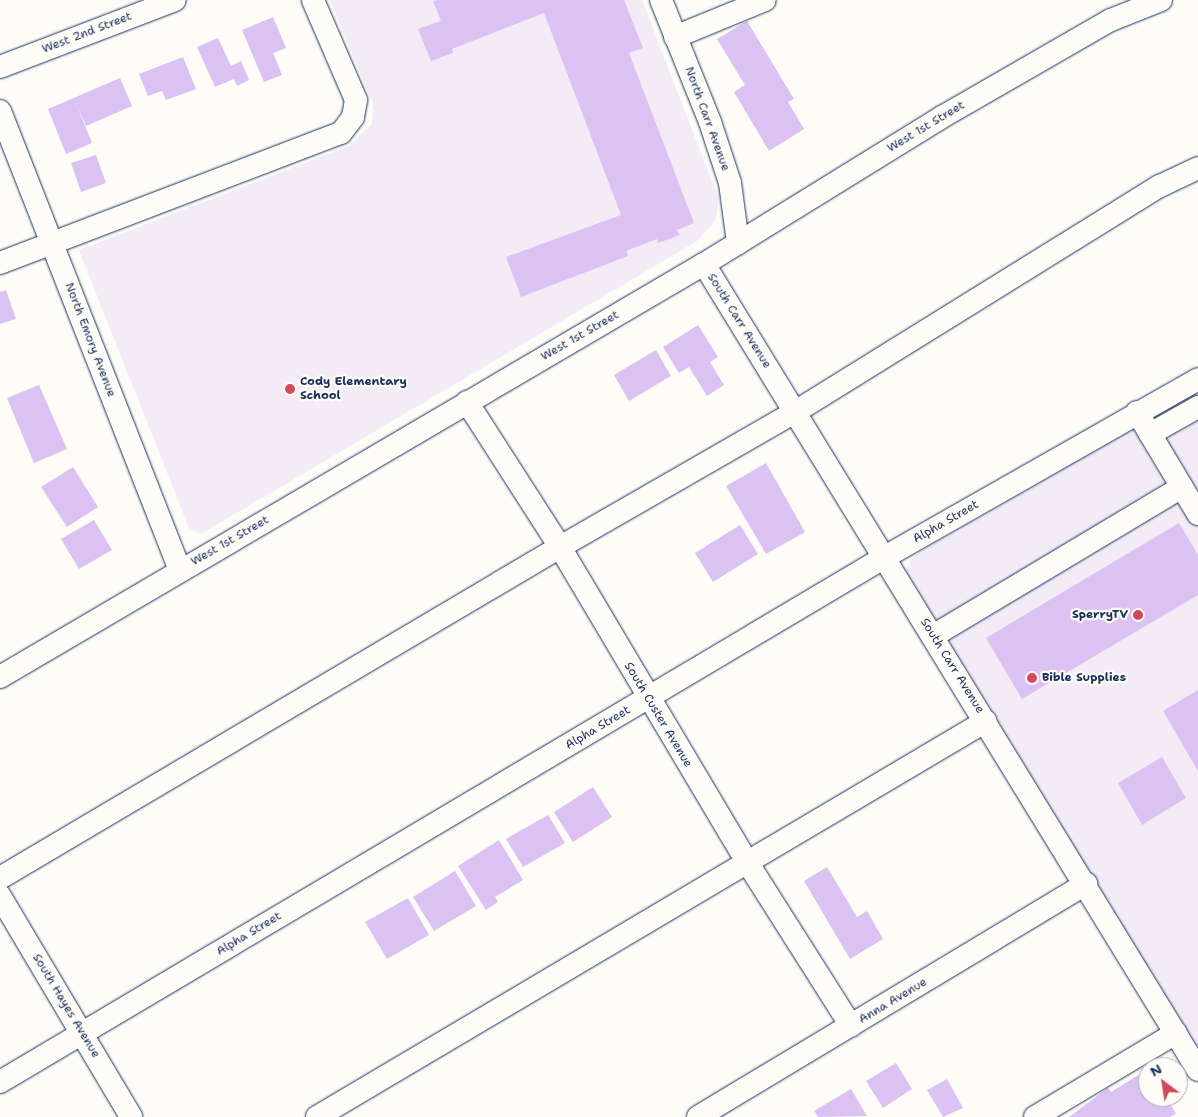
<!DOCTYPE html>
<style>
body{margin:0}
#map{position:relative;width:1198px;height:1117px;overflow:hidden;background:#fdfcf7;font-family:"Shantell Sans",sans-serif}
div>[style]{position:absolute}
.built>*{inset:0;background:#f3ebf6}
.building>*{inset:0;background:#dbc2f2}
.roads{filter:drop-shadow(0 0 1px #1b2f5e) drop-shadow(0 0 1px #1b2f5e)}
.minor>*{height:22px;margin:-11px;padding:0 11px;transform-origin:11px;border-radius:11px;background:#fdfcf7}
.dots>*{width:14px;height:14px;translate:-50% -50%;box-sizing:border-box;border:2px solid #fdfcf7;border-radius:50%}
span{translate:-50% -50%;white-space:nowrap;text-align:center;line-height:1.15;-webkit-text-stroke:4.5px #fdfcf7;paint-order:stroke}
.street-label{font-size:12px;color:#1b2f5e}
.poi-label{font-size:12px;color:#1b2f5e;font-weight:700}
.left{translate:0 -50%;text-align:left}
.right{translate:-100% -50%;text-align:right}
.north{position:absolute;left:1138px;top:1057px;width:50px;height:50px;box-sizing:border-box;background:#fdfcf7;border:1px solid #a3aaba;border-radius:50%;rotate:329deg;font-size:14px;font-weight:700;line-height:20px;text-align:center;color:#1b2f5e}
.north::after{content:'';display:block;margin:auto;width:18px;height:22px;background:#d1495b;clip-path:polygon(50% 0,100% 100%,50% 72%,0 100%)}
</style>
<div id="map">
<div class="built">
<i style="clip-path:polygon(330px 0,642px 0,719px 200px,715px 221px,697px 241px,201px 534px,189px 528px,79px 250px,349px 146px,372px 124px,373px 105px)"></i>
<i style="clip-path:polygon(1198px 390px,1198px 1050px,906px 572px,909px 562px,918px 553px)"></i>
</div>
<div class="building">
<i style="clip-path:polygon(437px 0,624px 0,643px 48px,629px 53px,694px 223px,677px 230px,680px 235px,658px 243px,657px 239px,626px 251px,628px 256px,521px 297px,506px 257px,621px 215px,544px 13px,452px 49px,453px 53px,431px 61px,418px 29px,441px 21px,433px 1px)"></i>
<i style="clip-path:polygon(273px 17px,286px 48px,273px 53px,282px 75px,264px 82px,242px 30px)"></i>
<i style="clip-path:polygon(747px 21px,794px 99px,788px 102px,804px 129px,769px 151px,734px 92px,745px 85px,717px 39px)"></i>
<i style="clip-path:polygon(218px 38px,231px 66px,241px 61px,249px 80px,237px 86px,234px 79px,215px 87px,197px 47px)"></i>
<i style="clip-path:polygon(183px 57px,196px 89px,166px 100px,162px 91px,148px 96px,139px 74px)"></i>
<i style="clip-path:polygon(120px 78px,132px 106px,86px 126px,75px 101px,92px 143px,66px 154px,48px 109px)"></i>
<i style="clip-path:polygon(96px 155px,106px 183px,81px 192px,71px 163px)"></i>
<i style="clip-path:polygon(6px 290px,16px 319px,0 324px,0 292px)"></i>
<i style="clip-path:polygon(698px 325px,718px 357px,710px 362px,724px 385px,707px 396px,689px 367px,679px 373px,663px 347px)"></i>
<i style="clip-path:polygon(656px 350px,671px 376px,629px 401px,614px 375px)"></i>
<i style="clip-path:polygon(39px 385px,67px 449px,34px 463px,7px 398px)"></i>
<i style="clip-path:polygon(766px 463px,805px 532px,766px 554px,726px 486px)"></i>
<i style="clip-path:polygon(73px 467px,98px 507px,67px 527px,41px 487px)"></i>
<i style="clip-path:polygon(94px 520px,112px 550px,79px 569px,61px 539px)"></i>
<i style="clip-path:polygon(1179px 523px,1198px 555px,1198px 595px,1022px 699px,986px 638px)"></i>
<i style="clip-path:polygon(740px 525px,758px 554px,713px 582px,695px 553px)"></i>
<i style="clip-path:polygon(1198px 690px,1198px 771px,1163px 711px)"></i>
<i style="clip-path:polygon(1162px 757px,1186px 798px,1142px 825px,1118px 783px)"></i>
<i style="clip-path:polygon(593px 787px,612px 817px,573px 842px,554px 812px)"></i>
<i style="clip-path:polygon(548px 815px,565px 843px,523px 867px,506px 839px)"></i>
<i style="clip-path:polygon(499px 840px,523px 880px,495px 897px,498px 902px,486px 910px,458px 866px)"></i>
<i style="clip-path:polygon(827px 867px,857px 917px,867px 911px,883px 939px,850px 959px,804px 881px)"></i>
<i style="clip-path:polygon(455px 871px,476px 906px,434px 931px,413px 897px)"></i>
<i style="clip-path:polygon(408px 898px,429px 935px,387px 959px,365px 922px)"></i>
<i style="clip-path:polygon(896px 1063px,912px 1089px,883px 1108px,866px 1081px)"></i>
<i style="clip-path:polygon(1148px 1069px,1148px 1097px,1166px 1097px,1176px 1114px,1170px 1117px,1069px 1117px,1108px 1088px,1111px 1092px)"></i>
<i style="clip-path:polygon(947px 1079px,963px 1108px,943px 1117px,927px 1090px)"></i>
<i style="clip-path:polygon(851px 1089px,867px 1116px,818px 1117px,814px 1111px)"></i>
</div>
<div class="roads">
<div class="minor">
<i style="left:661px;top:0;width:131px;rotate:68.1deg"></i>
<i style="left:710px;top:122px;width:64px;rotate:71.8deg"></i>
<i style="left:730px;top:183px;width:61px;rotate:82.4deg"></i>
<i style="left:675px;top:37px;width:97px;rotate:-22.3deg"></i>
<i style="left:0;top:67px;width:187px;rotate:-20.9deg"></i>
<i style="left:0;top:111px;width:493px;rotate:68.6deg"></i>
<i style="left:0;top:263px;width:365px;rotate:-20.9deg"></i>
<i style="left:341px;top:133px;width:20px;rotate:-53deg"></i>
<i style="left:353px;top:117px;width:17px;rotate:-80deg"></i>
<i style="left:356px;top:100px;width:109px;rotate:-113.3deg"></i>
<i style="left:704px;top:264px;width:945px;rotate:58.5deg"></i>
<i style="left:467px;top:402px;width:172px;rotate:57.3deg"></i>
<i style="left:560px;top:547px;width:366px;rotate:59.3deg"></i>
<i style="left:747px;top:862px;width:194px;rotate:57.6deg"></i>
<i style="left:1137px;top:412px;width:119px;rotate:59.1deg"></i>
<i style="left:1150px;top:434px;width:55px;rotate:-29.4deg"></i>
<i style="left:933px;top:636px;width:290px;rotate:-30.9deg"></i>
<i style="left:0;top:677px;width:816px;rotate:-30.4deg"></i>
<i style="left:704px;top:264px;width:280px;rotate:-31.7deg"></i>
<i style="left:942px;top:117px;width:195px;rotate:-29.9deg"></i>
<i style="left:1111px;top:20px;width:54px;rotate:-21.8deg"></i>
<i style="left:0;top:878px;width:651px;rotate:-30.59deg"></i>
<i style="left:560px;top:547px;width:271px;rotate:-29.9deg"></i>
<i style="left:795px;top:412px;width:429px;rotate:-31.8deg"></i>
<i style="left:1160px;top:186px;width:42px;rotate:-25.3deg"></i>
<i style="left:0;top:896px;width:257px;rotate:59.3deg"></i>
<i style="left:0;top:1082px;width:1029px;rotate:-30.68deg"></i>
<i style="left:885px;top:557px;width:360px;rotate:-29.6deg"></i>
<i style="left:317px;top:1117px;width:777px;rotate:-30.62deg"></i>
<i style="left:698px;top:1117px;width:453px;rotate:-31deg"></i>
<i style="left:1035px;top:1117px;width:164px;rotate:-30.8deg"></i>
</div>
</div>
<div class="dots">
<i style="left:290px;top:389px;background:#d1495b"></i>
<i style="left:1138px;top:615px;background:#d1495b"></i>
<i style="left:1032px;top:678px;background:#d1495b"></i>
</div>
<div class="street-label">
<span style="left:87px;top:33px;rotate:-21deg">West 2nd Street</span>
<span style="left:707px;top:119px;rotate:70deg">North Carr Avenue</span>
<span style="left:926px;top:127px;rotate:-31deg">West 1st Street</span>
<span style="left:739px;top:321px;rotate:58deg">South Carr Avenue</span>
<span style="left:580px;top:336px;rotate:-30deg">West 1st Street</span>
<span style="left:90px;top:340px;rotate:69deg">North Emory Avenue</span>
<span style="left:946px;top:522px;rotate:-30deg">Alpha Street</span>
<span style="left:230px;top:541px;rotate:-30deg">West 1st Street</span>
<span style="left:952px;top:666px;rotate:58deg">South Carr Avenue</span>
<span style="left:658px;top:715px;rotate:59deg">South Custer Avenue</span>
<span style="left:598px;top:728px;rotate:-31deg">Alpha Street</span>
<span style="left:249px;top:934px;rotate:-31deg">Alpha Street</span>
<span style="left:893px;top:1001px;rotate:-31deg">Anna Avenue</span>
<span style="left:66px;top:1006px;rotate:59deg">South Hayes Avenue</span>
</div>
<div class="poi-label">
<span class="left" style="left:300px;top:389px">Cody Elementary<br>School</span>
<span class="right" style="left:1128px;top:615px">SperryTV</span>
<span class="left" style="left:1042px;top:678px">Bible Supplies</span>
</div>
<div class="north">N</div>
</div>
